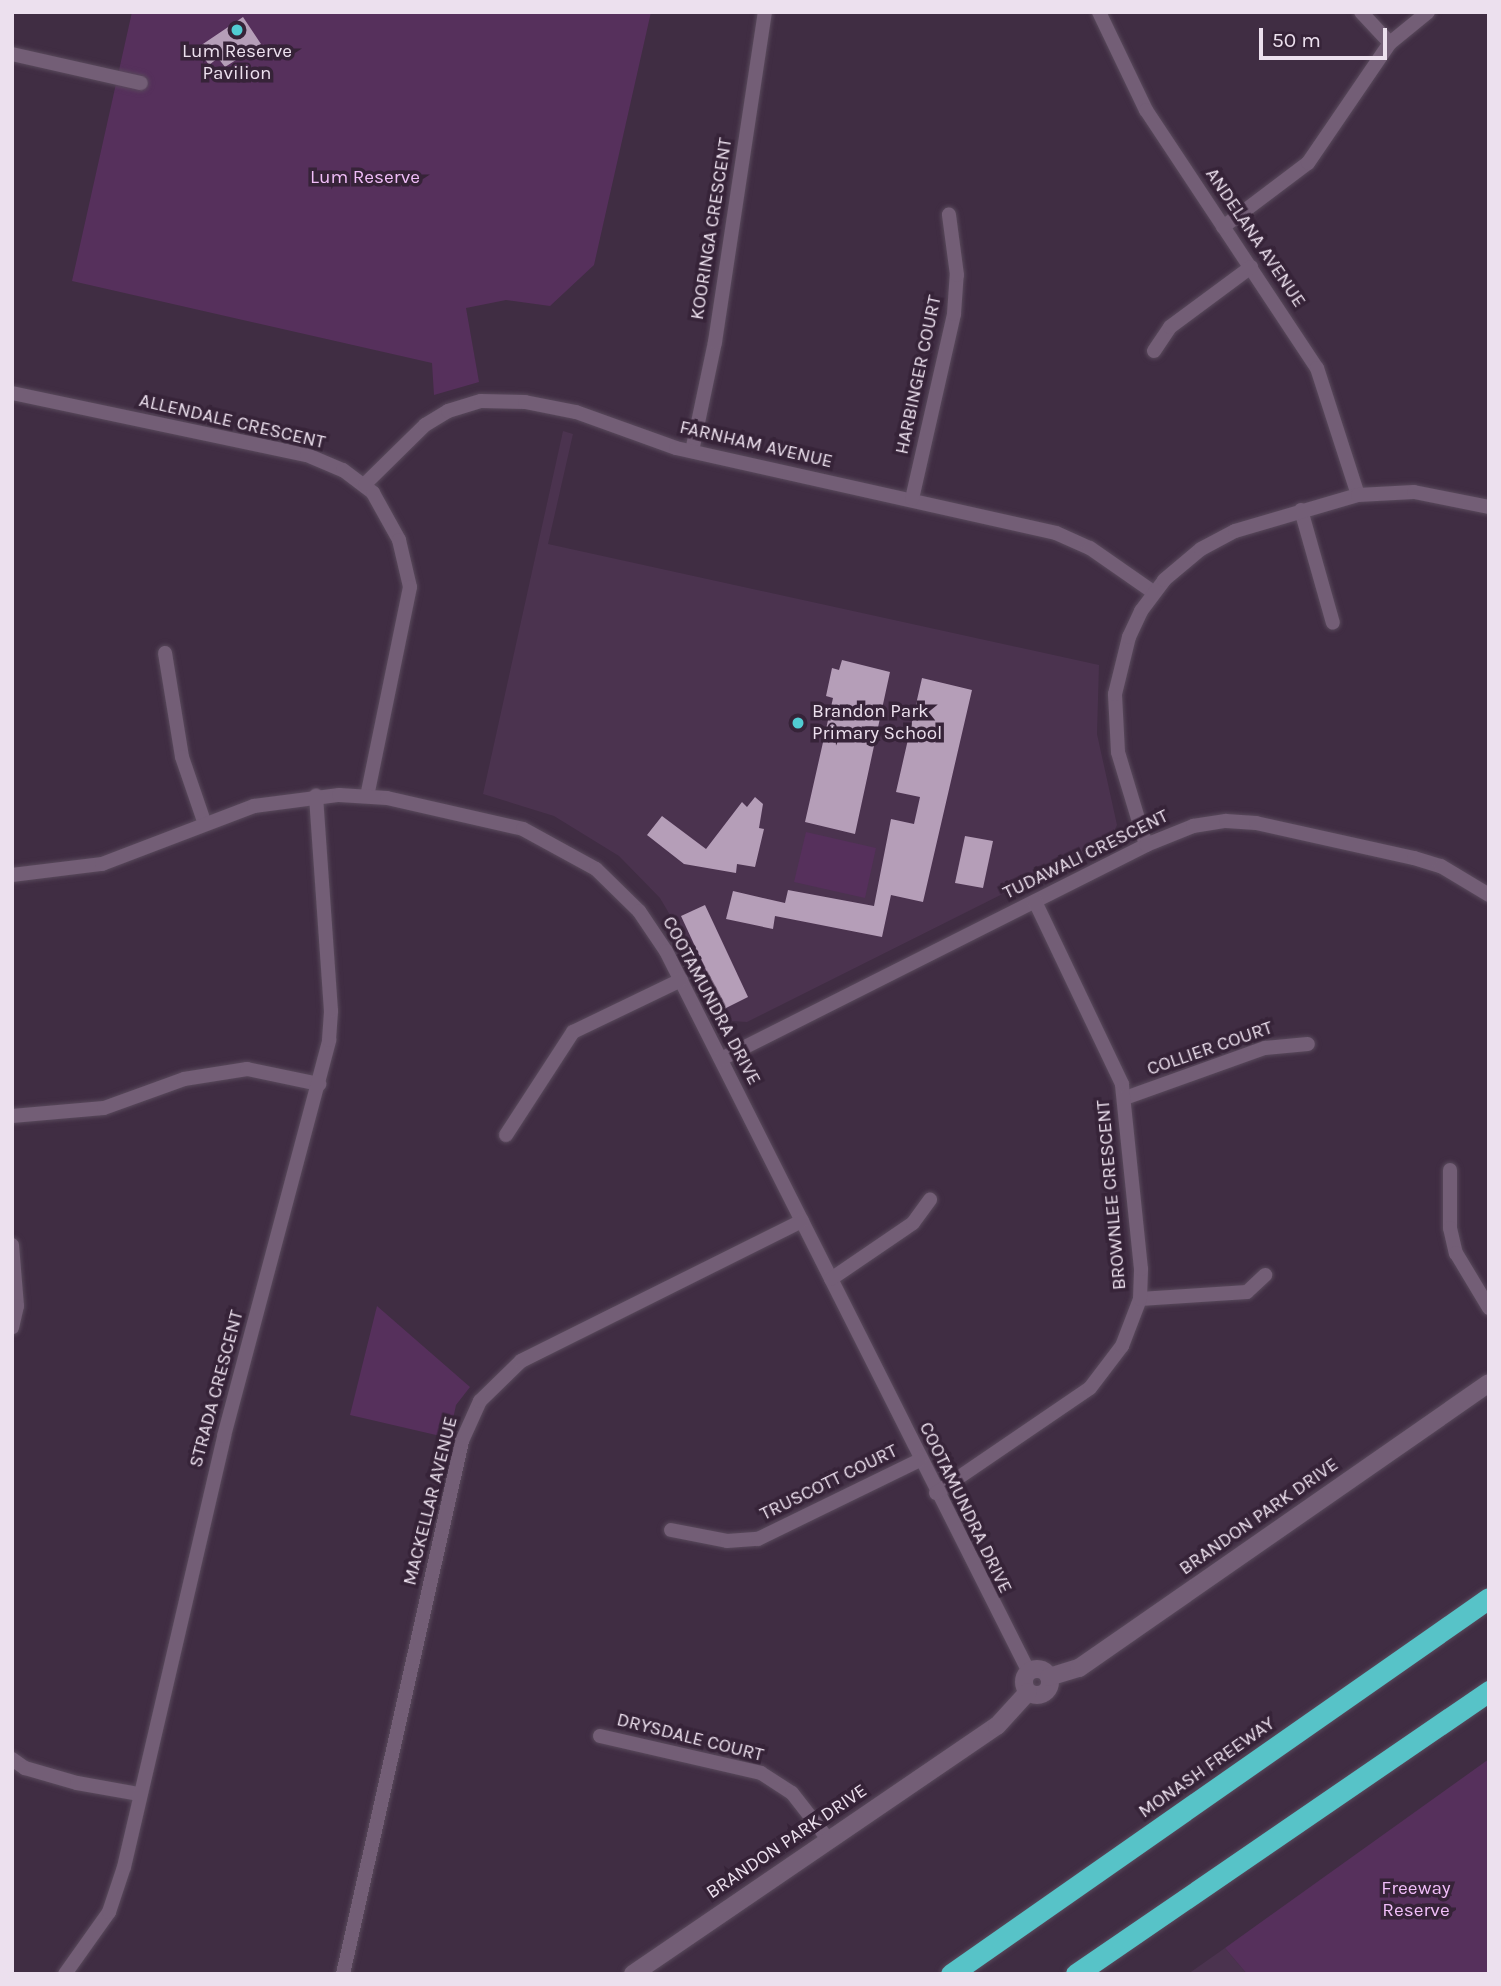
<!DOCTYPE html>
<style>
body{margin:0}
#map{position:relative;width:1501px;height:1986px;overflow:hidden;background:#402d43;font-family:Karla,sans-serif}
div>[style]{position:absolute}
.built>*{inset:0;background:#4b334f}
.green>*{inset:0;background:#56305c}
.building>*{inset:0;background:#b59eb8}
.roads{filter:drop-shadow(0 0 2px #594a5c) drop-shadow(0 0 2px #594a5c)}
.street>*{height:14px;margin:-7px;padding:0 7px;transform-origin:7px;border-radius:7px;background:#735e76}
.secondary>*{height:18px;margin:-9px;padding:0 9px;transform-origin:9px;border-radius:9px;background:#735e76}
.secondary>.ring{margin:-9px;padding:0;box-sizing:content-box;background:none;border:18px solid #735e76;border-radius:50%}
.highway>*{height:21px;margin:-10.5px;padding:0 10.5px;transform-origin:10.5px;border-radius:10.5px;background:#57c3c8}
.dots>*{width:19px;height:19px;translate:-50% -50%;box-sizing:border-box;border:4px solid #362338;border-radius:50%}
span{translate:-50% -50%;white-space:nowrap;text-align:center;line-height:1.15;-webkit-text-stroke:7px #362338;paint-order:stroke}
.poi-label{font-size:19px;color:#ece0ee}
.left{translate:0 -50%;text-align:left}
.park-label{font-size:19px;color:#f1bef9}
.street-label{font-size:19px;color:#ece0ee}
.frame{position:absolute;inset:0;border:14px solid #ece0ee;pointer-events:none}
.scale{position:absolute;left:1259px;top:28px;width:128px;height:32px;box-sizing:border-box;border:4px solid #ece0ee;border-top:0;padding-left:9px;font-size:21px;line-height:24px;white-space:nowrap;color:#ece0ee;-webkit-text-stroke:5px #362338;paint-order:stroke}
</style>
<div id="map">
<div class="built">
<i style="clip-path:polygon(563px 431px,573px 434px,548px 544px,1099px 665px,1097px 734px,1117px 825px,1110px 840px,747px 1022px,732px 1021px,660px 898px,619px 856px,554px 816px,483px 794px)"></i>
<i style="clip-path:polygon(1225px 1948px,1247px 1974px,1188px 1974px)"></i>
</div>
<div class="green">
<i style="clip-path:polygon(132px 12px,651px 12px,594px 265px,550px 306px,506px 300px,466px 308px,479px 382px,434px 395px,432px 363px,72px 281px)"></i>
<i style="clip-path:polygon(806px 832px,876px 848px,865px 898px,794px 882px)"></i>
<i style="clip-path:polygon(377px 1306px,470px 1387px,456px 1405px,449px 1438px,350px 1415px)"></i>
<i style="clip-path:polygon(1489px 1759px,1489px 1974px,1247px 1974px,1225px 1948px)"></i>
</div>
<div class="building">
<i style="clip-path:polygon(243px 17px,261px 44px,225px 67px,218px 58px,209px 65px,197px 48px)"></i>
<i style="clip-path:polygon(842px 660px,890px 672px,855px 834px,805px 822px,833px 698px,826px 696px,832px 668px,839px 670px)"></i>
<i style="clip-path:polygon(922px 678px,972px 690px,923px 902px,891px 895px,882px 937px,775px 916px,773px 929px,726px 919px,733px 891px,785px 903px,788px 890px,874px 906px,891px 819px,914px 824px,920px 797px,896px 792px)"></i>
<i style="clip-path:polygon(755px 797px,763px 804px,759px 828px,764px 829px,755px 867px,737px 864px,736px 873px,684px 864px,647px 835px,662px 816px,706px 849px,742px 802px,747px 807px)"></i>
<i style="clip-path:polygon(965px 836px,993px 841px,983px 888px,955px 883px)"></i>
<i style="clip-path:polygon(705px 905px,748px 997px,724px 1009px,681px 916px)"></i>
</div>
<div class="roads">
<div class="street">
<i style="left:1099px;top:12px;width:109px;rotate:64.4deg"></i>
<i style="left:1146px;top:110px;width:310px;rotate:56.5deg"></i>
<i style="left:1317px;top:368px;width:133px;rotate:72.1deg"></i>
<i style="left:1361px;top:12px;width:42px;rotate:46.9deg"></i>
<i style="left:12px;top:54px;width:132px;rotate:12.7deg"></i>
<i style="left:1223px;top:227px;width:106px;rotate:-37deg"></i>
<i style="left:1308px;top:163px;width:145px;rotate:-55.7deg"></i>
<i style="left:1390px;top:43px;width:49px;rotate:-39.2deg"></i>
<i style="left:1154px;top:351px;width:29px;rotate:-56deg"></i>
<i style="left:1170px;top:327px;width:101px;rotate:-36.5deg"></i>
<i style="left:12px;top:393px;width:301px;rotate:11.9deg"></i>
<i style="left:307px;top:455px;width:39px;rotate:23deg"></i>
<i style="left:343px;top:470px;width:38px;rotate:37deg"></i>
<i style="left:373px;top:493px;width:54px;rotate:61deg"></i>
<i style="left:399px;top:540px;width:48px;rotate:76.8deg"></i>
<i style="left:410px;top:587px;width:213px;rotate:101.6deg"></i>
<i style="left:692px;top:451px;width:111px;rotate:-78.1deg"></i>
<i style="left:715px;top:342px;width:334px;rotate:-81.4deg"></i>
<i style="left:365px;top:484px;width:84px;rotate:-44.5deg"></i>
<i style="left:425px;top:425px;width:27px;rotate:-31deg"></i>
<i style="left:448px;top:411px;width:34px;rotate:-17deg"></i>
<i style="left:481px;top:401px;width:44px;rotate:1.3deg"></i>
<i style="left:525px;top:402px;width:52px;rotate:11.1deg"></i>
<i style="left:576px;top:412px;width:106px;rotate:19.8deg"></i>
<i style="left:676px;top:448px;width:389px;rotate:12.6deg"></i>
<i style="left:1056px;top:533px;width:37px;rotate:24deg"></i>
<i style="left:1090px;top:548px;width:77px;rotate:34.9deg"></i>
<i style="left:912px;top:499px;width:190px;rotate:-77.2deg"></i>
<i style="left:954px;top:314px;width:39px;rotate:-86deg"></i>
<i style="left:957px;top:275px;width:61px;rotate:-97.6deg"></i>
<i style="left:1301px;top:510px;width:117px;rotate:74.2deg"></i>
<i style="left:165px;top:653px;width:105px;rotate:80.7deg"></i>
<i style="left:182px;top:757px;width:71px;rotate:71.1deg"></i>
<i style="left:1146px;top:845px;width:97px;rotate:-106.8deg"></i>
<i style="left:1118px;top:752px;width:58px;rotate:-93deg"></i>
<i style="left:1115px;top:694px;width:59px;rotate:-76.2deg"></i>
<i style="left:1129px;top:637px;width:29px;rotate:-65deg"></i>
<i style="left:1141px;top:611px;width:39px;rotate:-53deg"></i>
<i style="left:1164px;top:580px;width:48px;rotate:-40deg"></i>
<i style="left:1201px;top:549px;width:38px;rotate:-28deg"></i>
<i style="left:1235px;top:531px;width:128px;rotate:-16.3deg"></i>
<i style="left:1358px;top:495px;width:56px;rotate:-3.1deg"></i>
<i style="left:1414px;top:492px;width:76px;rotate:11.3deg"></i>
<i style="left:12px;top:875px;width:91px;rotate:-7deg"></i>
<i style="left:102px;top:864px;width:163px;rotate:-20.9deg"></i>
<i style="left:254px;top:806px;width:86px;rotate:-7.4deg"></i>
<i style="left:339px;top:795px;width:48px;rotate:3.6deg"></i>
<i style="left:387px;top:798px;width:139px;rotate:12.8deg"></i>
<i style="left:523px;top:829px;width:83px;rotate:28.7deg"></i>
<i style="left:596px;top:869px;width:60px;rotate:44.3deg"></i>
<i style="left:639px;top:911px;width:48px;rotate:56deg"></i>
<i style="left:666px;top:951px;width:807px;rotate:63.28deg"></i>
<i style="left:721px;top:1059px;width:476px;rotate:-26.7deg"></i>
<i style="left:1146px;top:845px;width:51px;rotate:-22deg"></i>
<i style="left:1193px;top:826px;width:33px;rotate:-9deg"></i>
<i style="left:1226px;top:821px;width:30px;rotate:4deg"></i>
<i style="left:1256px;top:823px;width:162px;rotate:12.5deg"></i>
<i style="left:1414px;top:858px;width:28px;rotate:17deg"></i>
<i style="left:1441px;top:866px;width:56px;rotate:31.1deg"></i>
<i style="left:1125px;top:1098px;width:149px;rotate:-19.7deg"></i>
<i style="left:1265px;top:1048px;width:43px;rotate:-5.3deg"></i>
<i style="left:12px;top:1116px;width:92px;rotate:-5deg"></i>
<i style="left:104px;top:1108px;width:85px;rotate:-19.9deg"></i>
<i style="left:184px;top:1079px;width:64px;rotate:-9deg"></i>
<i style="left:247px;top:1069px;width:74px;rotate:11.8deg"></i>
<i style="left:506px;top:1135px;width:123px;rotate:-57deg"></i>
<i style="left:573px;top:1032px;width:120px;rotate:-25.7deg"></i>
<i style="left:1450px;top:1170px;width:58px;rotate:90deg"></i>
<i style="left:1450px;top:1228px;width:26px;rotate:77deg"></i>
<i style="left:1456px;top:1253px;width:64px;rotate:59deg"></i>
<i style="left:12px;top:1245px;width:61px;rotate:85.3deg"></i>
<i style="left:17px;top:1306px;width:22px;rotate:103deg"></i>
<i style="left:831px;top:1279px;width:99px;rotate:-34.3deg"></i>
<i style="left:913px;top:1223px;width:29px;rotate:-54deg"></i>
<i style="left:1140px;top:1299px;width:107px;rotate:-3.7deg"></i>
<i style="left:1247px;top:1292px;width:25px;rotate:-43deg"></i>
<i style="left:936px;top:1493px;width:186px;rotate:-34.3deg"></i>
<i style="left:1090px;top:1388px;width:53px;rotate:-52.7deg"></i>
<i style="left:1122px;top:1346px;width:50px;rotate:-69deg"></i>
<i style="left:1140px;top:1299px;width:30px;rotate:-88deg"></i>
<i style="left:1141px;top:1269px;width:186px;rotate:-95.9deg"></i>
<i style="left:1122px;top:1084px;width:202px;rotate:-115.5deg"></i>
<i style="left:671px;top:1530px;width:57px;rotate:11.1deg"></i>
<i style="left:727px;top:1541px;width:31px;rotate:-4deg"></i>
<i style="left:758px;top:1539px;width:180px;rotate:-26deg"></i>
<i style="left:600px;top:1736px;width:165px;rotate:12.9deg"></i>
<i style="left:761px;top:1773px;width:37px;rotate:33deg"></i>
<i style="left:792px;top:1793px;width:58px;rotate:52deg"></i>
<i style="left:12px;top:1759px;width:16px;rotate:35deg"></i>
<i style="left:25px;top:1768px;width:54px;rotate:16.1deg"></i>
<i style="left:77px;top:1783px;width:62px;rotate:10.2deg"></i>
<i style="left:65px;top:1974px;width:76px;rotate:-54.6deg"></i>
<i style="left:109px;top:1912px;width:47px;rotate:-71.6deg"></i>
<i style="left:124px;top:1867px;width:442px;rotate:-76.9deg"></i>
<i style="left:224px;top:1436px;width:410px;rotate:-75.1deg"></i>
<i style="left:329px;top:1040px;width:29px;rotate:-86deg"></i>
<i style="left:331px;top:1011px;width:216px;rotate:-94deg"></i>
<i style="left:343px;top:1974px;width:546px;rotate:-77.41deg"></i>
<i style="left:462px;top:1441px;width:44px;rotate:-65.8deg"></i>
<i style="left:480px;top:1401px;width:57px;rotate:-44.3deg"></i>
<i style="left:521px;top:1361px;width:314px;rotate:-26.5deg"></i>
</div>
<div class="secondary">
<i class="ring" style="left:1024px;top:1669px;width:8px;height:8px"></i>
<i style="left:1049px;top:1677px;width:31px;rotate:-17deg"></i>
<i style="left:1079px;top:1668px;width:499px;rotate:-34.8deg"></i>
<i style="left:633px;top:1974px;width:440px;rotate:-34.3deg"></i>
<i style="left:997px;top:1726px;width:46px;rotate:-47.6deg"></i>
</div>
<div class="highway">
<i style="left:951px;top:1974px;width:656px;rotate:-34.95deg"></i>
<i style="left:1076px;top:1974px;width:501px;rotate:-34.42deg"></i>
</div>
</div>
<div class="dots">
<i style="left:237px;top:30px;background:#51ccd2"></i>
<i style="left:798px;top:723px;background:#51ccd2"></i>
</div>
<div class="poi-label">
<span style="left:237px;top:63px">Lum Reserve<br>Pavilion</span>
<span class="left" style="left:812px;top:723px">Brandon Park<br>Primary School</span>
</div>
<div class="park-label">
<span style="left:365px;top:178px">Lum Reserve</span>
<span style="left:1416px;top:1900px">Freeway<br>Reserve</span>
</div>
<div class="street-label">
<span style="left:712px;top:229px;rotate:-81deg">KOORINGA CRESCENT</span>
<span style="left:1255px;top:238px;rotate:56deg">ANDELANA AVENUE</span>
<span style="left:919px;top:375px;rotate:-78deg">HARBINGER COURT</span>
<span style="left:232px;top:422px;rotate:13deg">ALLENDALE CRESCENT</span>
<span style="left:756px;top:445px;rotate:13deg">FARNHAM AVENUE</span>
<span style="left:1086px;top:855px;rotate:-26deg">TUDAWALI CRESCENT</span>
<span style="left:711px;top:1001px;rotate:62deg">COOTAMUNDRA DRIVE</span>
<span style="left:1210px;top:1049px;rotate:-19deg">COLLIER COURT</span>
<span style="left:1112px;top:1195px;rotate:-95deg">BROWNLEE CRESCENT</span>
<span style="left:217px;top:1389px;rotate:-75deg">STRADA CRESCENT</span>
<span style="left:829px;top:1483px;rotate:-26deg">TRUSCOTT COURT</span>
<span style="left:431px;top:1501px;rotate:-76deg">MACKELLAR AVENUE</span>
<span style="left:965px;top:1508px;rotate:64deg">COOTAMUNDRA DRIVE</span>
<span style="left:1259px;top:1517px;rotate:-35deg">BRANDON PARK DRIVE</span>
<span style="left:690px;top:1738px;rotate:14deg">DRYSDALE COURT</span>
<span style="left:1207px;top:1768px;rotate:-35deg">MONASH FREEWAY</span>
<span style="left:787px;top:1842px;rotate:-34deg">BRANDON PARK DRIVE</span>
</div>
<div class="frame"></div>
<div class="scale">50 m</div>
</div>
